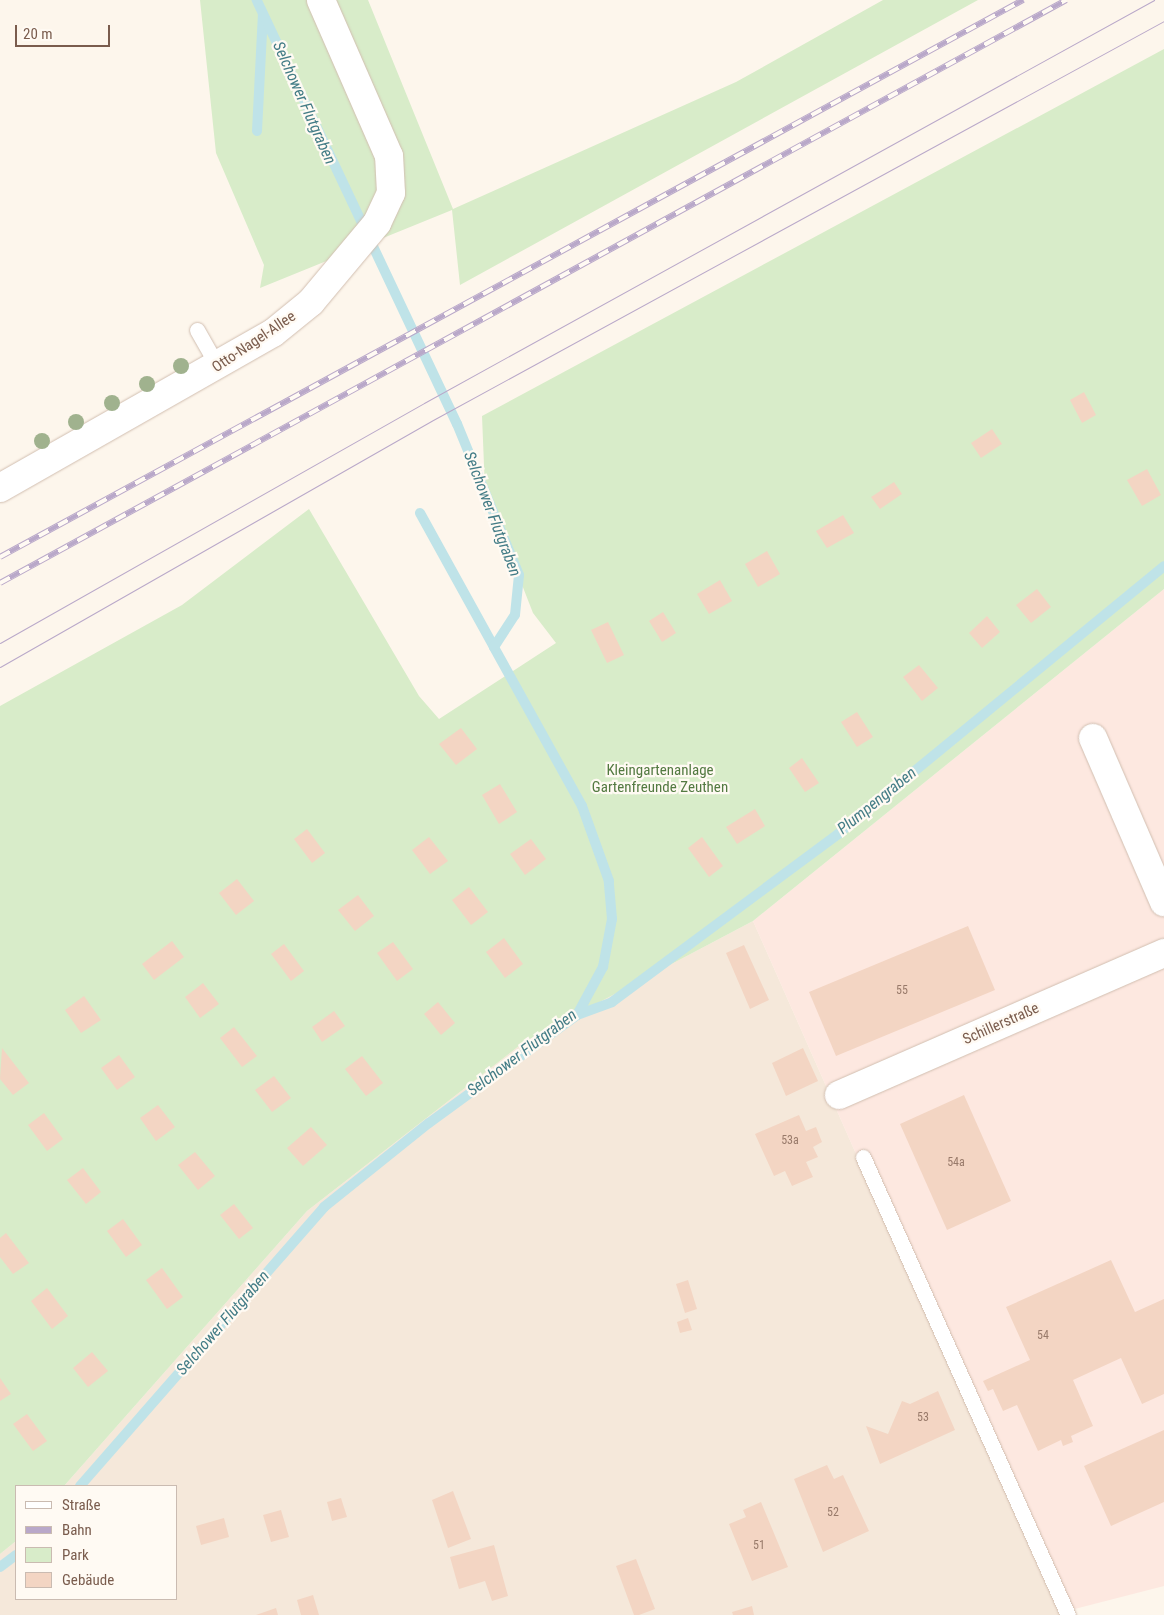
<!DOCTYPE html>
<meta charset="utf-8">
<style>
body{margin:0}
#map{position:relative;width:1164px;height:1615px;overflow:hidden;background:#fdf6ec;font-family:"Roboto Condensed",sans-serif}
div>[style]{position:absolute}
.residential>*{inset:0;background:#f5e8da}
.commercial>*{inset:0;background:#fde8e0}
.green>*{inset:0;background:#d8ecc9}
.stream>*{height:10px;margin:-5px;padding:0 5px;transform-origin:5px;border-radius:5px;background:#bfe3e8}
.building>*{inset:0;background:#f3d5c3}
.roads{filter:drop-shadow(0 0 1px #d1beb0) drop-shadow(0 0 1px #d1beb0)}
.lane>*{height:15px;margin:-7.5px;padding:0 7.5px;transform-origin:7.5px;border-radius:7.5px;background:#fff}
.street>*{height:28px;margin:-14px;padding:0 14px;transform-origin:14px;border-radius:14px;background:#fff}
.tram>*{height:1px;margin:-0.5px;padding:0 0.5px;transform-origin:0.5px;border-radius:0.5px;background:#b9a8c9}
.rail>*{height:5.5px;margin-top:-2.75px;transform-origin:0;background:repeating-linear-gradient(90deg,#fffaf3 0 11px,#b9a8c9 0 22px);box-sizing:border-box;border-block:1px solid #b9a8c9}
.trees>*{width:16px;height:16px;margin:-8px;border-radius:50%;background:#a0b28e}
span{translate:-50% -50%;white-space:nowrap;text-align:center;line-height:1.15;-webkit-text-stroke:4.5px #fffaf3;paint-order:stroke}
.number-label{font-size:12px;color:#987a6a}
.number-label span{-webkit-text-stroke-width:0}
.street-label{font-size:15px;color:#7a5c4d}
.park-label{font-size:15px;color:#537a41}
.water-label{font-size:16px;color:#437c86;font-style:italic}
.legend{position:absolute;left:15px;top:1485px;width:162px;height:115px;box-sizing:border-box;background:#fffaf3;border:1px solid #cabbb1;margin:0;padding:6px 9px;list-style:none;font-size:15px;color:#7a5c4d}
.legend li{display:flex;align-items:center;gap:10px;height:25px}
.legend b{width:25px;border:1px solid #cabbb1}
.scale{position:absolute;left:15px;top:25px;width:95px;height:22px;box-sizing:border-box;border:2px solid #7a5c4d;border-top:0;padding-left:6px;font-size:15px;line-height:18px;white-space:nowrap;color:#7a5c4d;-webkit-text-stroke:4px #fffaf3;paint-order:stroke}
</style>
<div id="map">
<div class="residential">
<i style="clip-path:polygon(753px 921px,1060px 1615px,0 1615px,0 1554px,16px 1541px,16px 1599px,176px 1599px,176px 1486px,64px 1486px,307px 1211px,524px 1042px)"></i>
</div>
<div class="commercial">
<i style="clip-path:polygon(1164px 589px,1164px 1586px,1059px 1613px,753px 921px)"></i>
</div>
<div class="green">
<i style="clip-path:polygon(200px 0,368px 0,453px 209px,736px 82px,883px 0,978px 0,460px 285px,452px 210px,260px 288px,264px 265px,216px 153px)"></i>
<i style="clip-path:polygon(1164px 49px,1164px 589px,753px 921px,524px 1042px,307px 1211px,64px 1486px,16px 1486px,16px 1541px,0 1554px,0 706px,182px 605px,309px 509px,419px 696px,439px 719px,556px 643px,533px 613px,485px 490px,482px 416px)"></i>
</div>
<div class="stream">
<i style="left:257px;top:131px;width:117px;rotate:-87.1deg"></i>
<i style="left:420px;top:513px;width:153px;rotate:61.1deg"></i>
<i style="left:577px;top:1015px;width:37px;rotate:-20deg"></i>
<i style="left:612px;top:1002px;width:282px;rotate:-36.6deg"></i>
<i style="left:838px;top:834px;width:422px;rotate:-39.4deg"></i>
<i style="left:80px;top:1486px;width:371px;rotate:-48.8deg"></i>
<i style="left:324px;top:1207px;width:134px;rotate:-38.7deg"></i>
<i style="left:429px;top:1123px;width:183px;rotate:-36.1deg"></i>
<i style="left:577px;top:1015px;width:55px;rotate:-61.6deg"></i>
<i style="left:603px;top:967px;width:49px;rotate:-79.4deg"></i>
<i style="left:612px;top:919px;width:38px;rotate:-95deg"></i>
<i style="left:609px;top:881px;width:80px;rotate:-109.8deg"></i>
<i style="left:582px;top:806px;width:182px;rotate:-119deg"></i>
<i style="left:494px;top:647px;width:38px;rotate:-57deg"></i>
<i style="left:515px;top:615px;width:40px;rotate:-84.3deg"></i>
<i style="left:519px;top:575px;width:163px;rotate:-112.3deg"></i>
<i style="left:457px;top:424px;width:469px;rotate:-115.3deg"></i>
<i style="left:0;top:1567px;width:20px;rotate:-37deg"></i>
</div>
<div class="building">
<i style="clip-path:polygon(1084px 392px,1096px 415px,1082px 423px,1070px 400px)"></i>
<i style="clip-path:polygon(992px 429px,1002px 444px,981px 458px,971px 443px)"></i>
<i style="clip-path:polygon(1147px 469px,1161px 495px,1142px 506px,1127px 480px)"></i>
<i style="clip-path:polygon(894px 482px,902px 494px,880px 509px,871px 497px)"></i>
<i style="clip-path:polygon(843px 515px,854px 533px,827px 548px,816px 531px)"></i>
<i style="clip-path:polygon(767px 551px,780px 574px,758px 587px,745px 564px)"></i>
<i style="clip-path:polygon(720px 580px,732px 601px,709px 614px,697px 594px)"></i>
<i style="clip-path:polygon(1037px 589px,1051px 607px,1031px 623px,1016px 605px)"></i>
<i style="clip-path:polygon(663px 612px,676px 633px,662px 642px,649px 621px)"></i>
<i style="clip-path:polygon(987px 616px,1000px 632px,982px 648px,969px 633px)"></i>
<i style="clip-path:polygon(608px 622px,624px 655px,607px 663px,591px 630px)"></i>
<i style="clip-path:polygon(919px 665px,938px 688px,922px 701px,903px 677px)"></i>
<i style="clip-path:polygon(857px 712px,873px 737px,857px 747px,841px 722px)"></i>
<i style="clip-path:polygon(461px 728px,477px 749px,456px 765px,439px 744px)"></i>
<i style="clip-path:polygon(802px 758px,819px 783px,805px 792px,789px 768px)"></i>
<i style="clip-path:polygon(500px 784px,517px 812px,499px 824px,482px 795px)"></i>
<i style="clip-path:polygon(755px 809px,765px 826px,737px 844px,726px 827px)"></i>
<i style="clip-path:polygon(307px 829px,325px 853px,312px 863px,294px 839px)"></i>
<i style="clip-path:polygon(429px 837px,448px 861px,430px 874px,412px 850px)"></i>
<i style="clip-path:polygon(702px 837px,723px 866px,709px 877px,688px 848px)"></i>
<i style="clip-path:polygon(531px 839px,546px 859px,525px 875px,510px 854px)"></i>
<i style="clip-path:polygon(237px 879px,254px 901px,236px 915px,219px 893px)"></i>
<i style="clip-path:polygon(469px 887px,488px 912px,471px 925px,452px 900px)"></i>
<i style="clip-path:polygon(358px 895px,374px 916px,355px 931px,338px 910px)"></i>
<i style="clip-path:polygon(968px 926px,995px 990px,836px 1056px,809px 992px)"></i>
<i style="clip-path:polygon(504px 938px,523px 964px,505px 978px,486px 952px)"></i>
<i style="clip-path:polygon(172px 941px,184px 957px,154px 980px,142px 964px)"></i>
<i style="clip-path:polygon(393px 942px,413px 969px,397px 981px,377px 953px)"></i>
<i style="clip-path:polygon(284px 944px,304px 971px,291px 981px,271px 954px)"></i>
<i style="clip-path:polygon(744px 945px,769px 1000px,750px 1009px,726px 953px)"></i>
<i style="clip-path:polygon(203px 983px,219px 1004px,200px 1018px,185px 997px)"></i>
<i style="clip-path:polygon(84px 996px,101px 1020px,81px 1033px,65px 1010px)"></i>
<i style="clip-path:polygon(438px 1002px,455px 1023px,441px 1035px,424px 1014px)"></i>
<i style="clip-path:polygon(334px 1011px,345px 1026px,322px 1042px,312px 1027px)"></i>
<i style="clip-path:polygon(234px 1027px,257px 1056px,242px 1067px,220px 1038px)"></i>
<i style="clip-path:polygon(2px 1048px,29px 1083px,13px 1095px,0 1079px)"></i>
<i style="clip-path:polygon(803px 1048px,818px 1081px,786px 1096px,772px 1063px)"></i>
<i style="clip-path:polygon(119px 1055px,135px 1077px,117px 1090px,101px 1068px)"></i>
<i style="clip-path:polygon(362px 1056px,383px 1083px,366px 1096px,345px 1069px)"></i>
<i style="clip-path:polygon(274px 1076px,291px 1098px,272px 1112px,255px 1090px)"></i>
<i style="clip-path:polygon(964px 1095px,1011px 1201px,947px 1230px,900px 1124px)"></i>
<i style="clip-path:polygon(158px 1105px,175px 1127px,156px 1141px,140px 1118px)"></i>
<i style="clip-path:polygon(44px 1113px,63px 1139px,47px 1151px,28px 1125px)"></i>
<i style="clip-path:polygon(799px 1115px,806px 1131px,816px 1127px,822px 1142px,813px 1147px,818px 1157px,806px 1162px,813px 1177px,792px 1186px,785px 1171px,774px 1176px,755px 1134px)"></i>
<i style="clip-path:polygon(311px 1127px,327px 1145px,303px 1166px,287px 1148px)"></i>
<i style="clip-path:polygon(195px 1152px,215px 1176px,198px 1190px,178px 1165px)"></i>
<i style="clip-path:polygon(83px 1168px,101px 1192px,86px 1204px,67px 1180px)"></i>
<i style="clip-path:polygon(234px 1204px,253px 1228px,239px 1239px,220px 1215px)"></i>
<i style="clip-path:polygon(123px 1219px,142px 1245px,126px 1257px,107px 1231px)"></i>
<i style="clip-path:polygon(6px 1233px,29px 1263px,13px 1274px,0 1257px,0 1238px)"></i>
<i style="clip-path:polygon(1111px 1260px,1135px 1312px,1164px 1299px,1164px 1394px,1142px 1404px,1121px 1358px,1073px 1380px,1093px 1426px,1071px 1436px,1073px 1442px,1063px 1446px,1061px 1440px,1038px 1451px,1017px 1405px,1003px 1411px,993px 1389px,988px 1391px,983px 1381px,1030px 1360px,1006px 1307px)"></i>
<i style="clip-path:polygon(162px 1268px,183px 1297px,167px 1309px,146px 1280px)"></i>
<i style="clip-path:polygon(688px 1280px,697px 1309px,685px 1313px,676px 1284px)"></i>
<i style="clip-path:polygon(47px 1288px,68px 1316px,52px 1329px,31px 1301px)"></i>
<i style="clip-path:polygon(688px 1318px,692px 1330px,680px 1333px,677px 1322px)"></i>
<i style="clip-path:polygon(92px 1352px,108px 1371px,88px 1387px,73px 1368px)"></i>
<i style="clip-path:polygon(0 1378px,11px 1394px,0 1401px)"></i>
<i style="clip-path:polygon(938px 1391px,955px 1430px,880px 1464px,866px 1426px,888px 1434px,902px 1401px,910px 1404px)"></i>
<i style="clip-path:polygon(27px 1414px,47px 1441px,33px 1451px,13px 1424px)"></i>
<i style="clip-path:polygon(1164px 1430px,1164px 1502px,1111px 1526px,1084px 1466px)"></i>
<i style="clip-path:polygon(827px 1465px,834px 1479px,843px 1475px,869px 1531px,823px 1552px,794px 1479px)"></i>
<i style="clip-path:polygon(453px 1491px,471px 1539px,448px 1548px,432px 1500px)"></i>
<i style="clip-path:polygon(341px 1498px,347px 1517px,332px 1521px,327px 1502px)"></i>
<i style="clip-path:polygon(761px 1502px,788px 1567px,752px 1581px,729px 1524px,746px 1517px,743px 1510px)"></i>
<i style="clip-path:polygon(281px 1510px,289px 1537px,271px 1542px,263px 1515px)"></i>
<i style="clip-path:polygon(224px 1518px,229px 1537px,201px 1545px,196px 1526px)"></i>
<i style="clip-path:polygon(494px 1545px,508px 1596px,492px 1601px,485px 1581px,459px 1589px,450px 1557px)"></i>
<i style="clip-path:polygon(636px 1559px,655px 1609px,639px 1615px,634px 1615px,616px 1566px)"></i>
<i style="clip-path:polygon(313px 1595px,319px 1615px,301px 1615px,297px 1600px)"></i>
<i style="clip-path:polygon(752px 1606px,754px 1615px,733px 1615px,732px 1612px)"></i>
<i style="clip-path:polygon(276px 1608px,278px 1615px,256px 1615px)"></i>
</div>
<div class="roads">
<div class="lane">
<i style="left:197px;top:330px;width:43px;rotate:60.4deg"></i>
<i style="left:863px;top:1157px;width:502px;rotate:65.89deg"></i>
</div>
<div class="street">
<i style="left:0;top:488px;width:314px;rotate:-29.6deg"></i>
<i style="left:273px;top:333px;width:49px;rotate:-39.2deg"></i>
<i style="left:311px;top:302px;width:103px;rotate:-50.1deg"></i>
<i style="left:377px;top:223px;width:33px;rotate:-65deg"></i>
<i style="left:391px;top:193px;width:37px;rotate:-93deg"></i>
<i style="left:389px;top:156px;width:170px;rotate:-113.6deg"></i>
<i style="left:1093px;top:738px;width:179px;rotate:66.6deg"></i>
<i style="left:839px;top:1095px;width:355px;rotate:-23.6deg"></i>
</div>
</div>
<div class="tram">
<i style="left:0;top:643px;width:487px;rotate:-29.5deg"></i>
<i style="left:424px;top:403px;width:834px;rotate:-28.9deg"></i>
<i style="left:0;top:667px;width:498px;rotate:-29.7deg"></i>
<i style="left:433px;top:420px;width:833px;rotate:-28.63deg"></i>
</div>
<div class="rail">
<i style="left:0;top:557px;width:1165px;rotate:-28.57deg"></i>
<i style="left:0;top:583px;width:1215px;rotate:-28.67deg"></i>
</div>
<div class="trees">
<i style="left:181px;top:366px"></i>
<i style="left:147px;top:384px"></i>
<i style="left:112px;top:403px"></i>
<i style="left:76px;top:422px"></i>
<i style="left:42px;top:441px"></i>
</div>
<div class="number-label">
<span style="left:902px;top:991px">55</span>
<span style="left:790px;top:1141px">53a</span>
<span style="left:956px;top:1163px">54a</span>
<span style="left:1043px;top:1336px">54</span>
<span style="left:923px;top:1418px">53</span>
<span style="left:833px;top:1513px">52</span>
<span style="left:759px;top:1546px">51</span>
</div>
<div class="street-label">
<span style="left:254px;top:342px;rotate:-34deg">Otto-Nagel-Allee</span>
<span style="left:1001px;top:1024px;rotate:-24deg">Schillerstraße</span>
</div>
<div class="park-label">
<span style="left:660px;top:779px">Kleingartenanlage<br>Gartenfreunde Zeuthen</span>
</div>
<div class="water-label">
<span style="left:304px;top:103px;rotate:66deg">Selchower Flutgraben</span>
<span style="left:492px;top:514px;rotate:69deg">Selchower Flutgraben</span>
<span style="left:877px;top:801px;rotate:-39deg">Plumpengraben</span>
<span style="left:522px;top:1053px;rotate:-37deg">Selchower Flutgraben</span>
<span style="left:223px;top:1323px;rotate:-49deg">Selchower Flutgraben</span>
</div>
<ul class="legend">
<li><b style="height:6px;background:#fff"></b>Straße</li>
<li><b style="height:6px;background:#b9a8c9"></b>Bahn</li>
<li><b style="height:14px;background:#d8ecc9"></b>Park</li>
<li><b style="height:14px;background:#f3d5c3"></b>Gebäude</li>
</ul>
<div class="scale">20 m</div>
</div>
